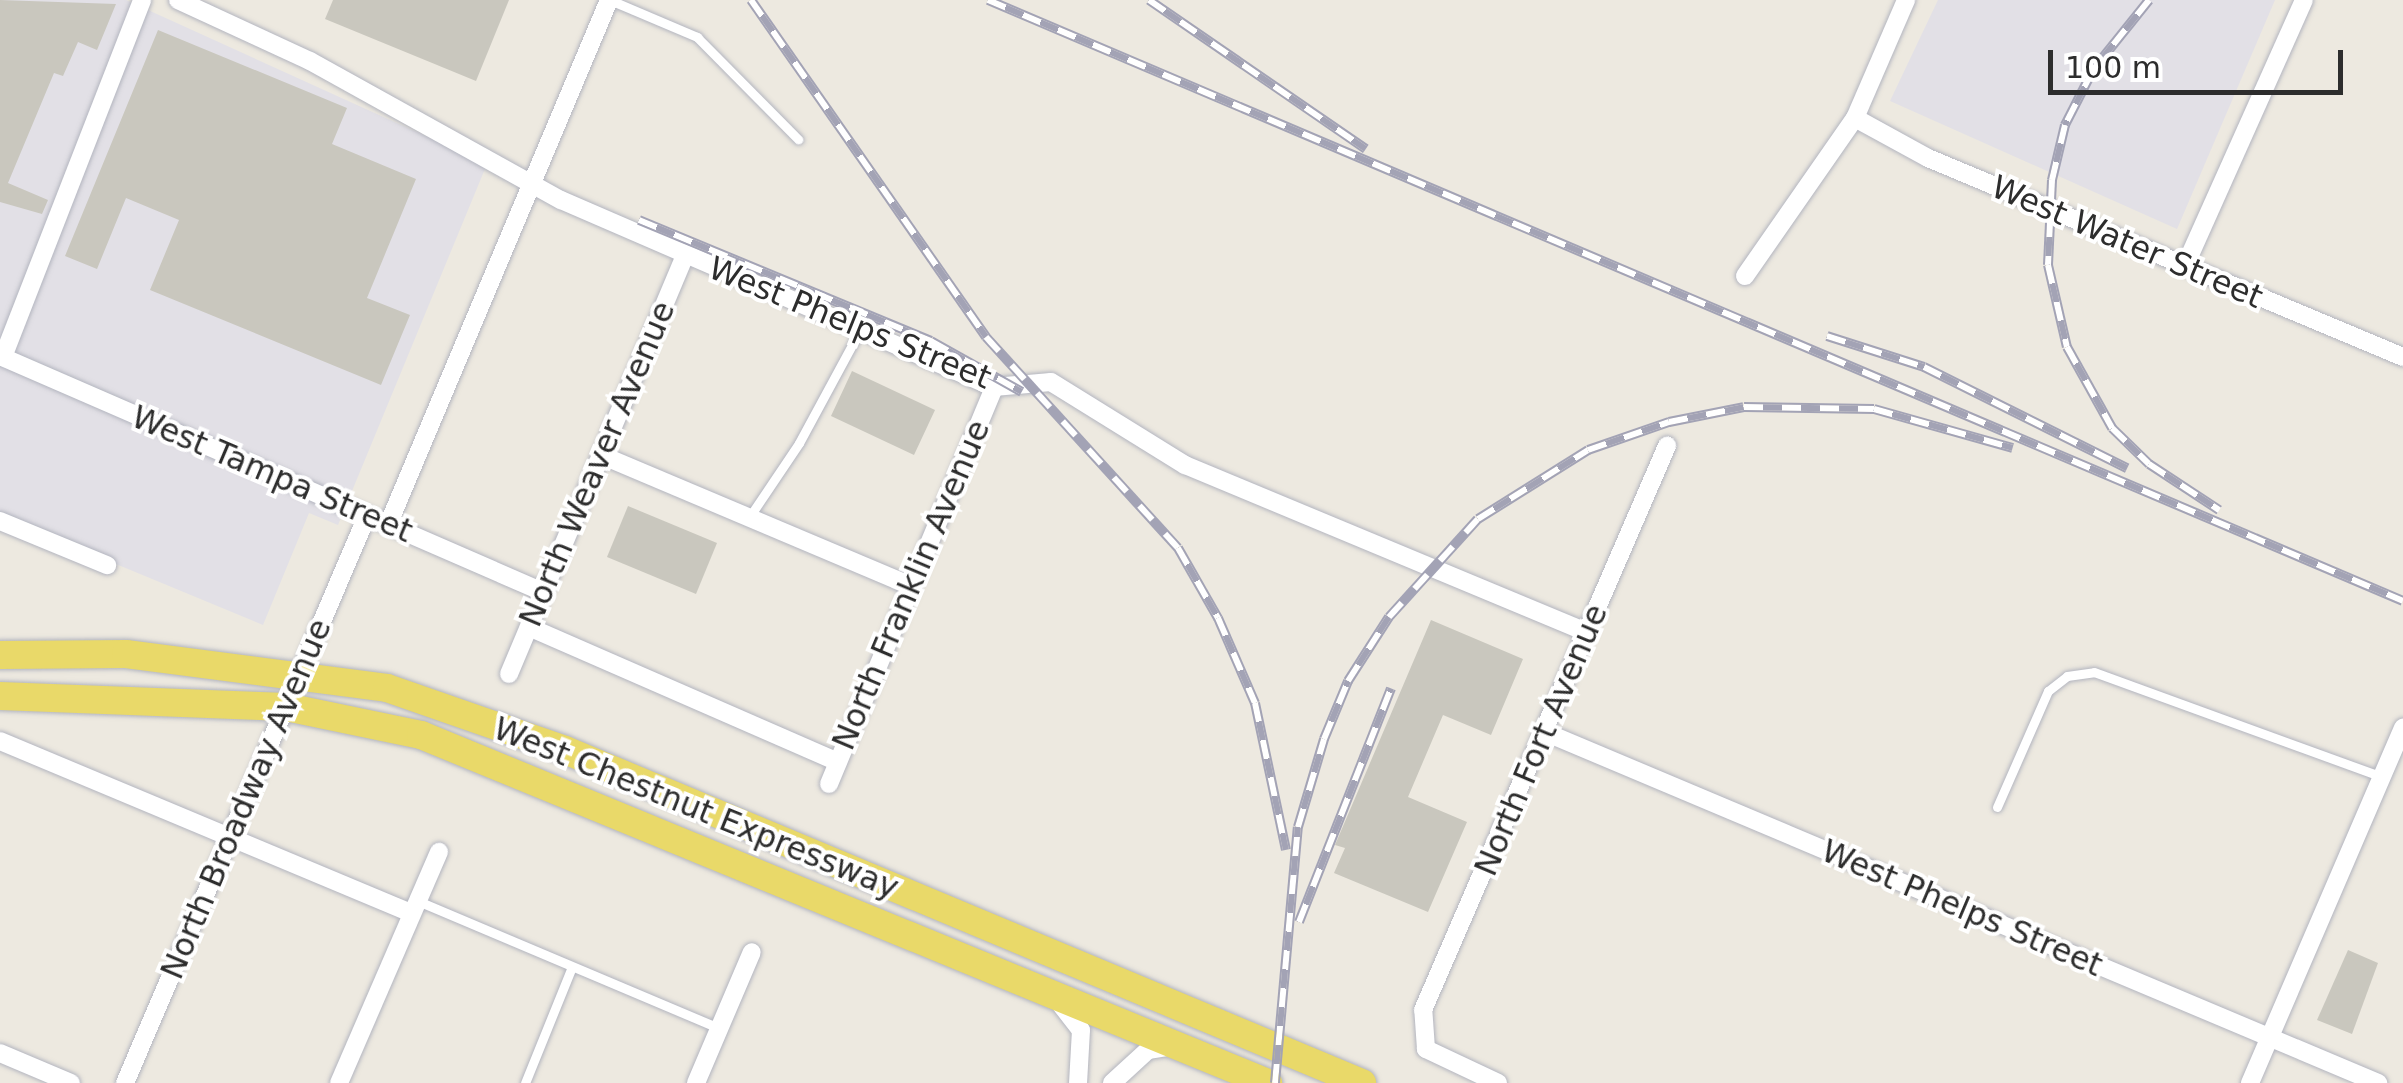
<!DOCTYPE html>
<style>
body{margin:0}
#map{position:relative;width:2403px;height:1083px;overflow:hidden;background:#ede9e0;font-family:"DejaVu Sans",sans-serif}
div>[style]{position:absolute}
.industrial>*{inset:0;background:#e2e0e6}
.building>*{inset:0;background:#c9c7be}
.roads{filter:drop-shadow(0 0 2px #b3b5bf) drop-shadow(0 0 2px #b3b5bf)}
.lane>*{height:9px;margin:-4.5px;padding:0 4.5px;transform-origin:4.5px;border-radius:4.5px;background:#fff}
.street>*{height:18px;margin:-9px;padding:0 9px;transform-origin:9px;border-radius:9px;background:#fff}
.primary>*{height:28px;margin:-14px;padding:0 14px;transform-origin:14px;border-radius:14px;background:#e9d969}
.rail>*{height:10px;margin-top:-5px;transform-origin:0;background:repeating-linear-gradient(90deg,#fff 0 19px,#a3a3b5 0 38px);box-sizing:border-box;border-block:2px solid #a3a3b5}
span{translate:-50% -50%;white-space:nowrap;text-align:center;line-height:1.15;-webkit-text-stroke:8px #fff;paint-order:stroke}
.street-label{font-size:32px;color:#2d2d2d}
.scale{position:absolute;left:2048px;top:50px;width:295px;height:45px;box-sizing:border-box;border:5px solid #2d2d2d;border-top:0;padding-left:12px;font-size:30px;line-height:35px;white-space:nowrap;color:#2d2d2d;-webkit-text-stroke:8px #fff;paint-order:stroke}
</style>
<div id="map">
<div class="industrial">
<i style="clip-path:polygon(0 0,126px 0,487px 164px,338px 525px,309px 513px,263px 625px,0 516px)"></i>
<i style="clip-path:polygon(1938px 0,2275px 0,2177px 229px,1890px 101px)"></i>
</div>
<div class="building">
<i style="clip-path:polygon(0 0,116px 4px,97px 50px,78px 42px,63px 76px,54px 73px,8px 183px,48px 200px,42px 214px,0 202px)"></i>
<i style="clip-path:polygon(333px 0,509px 0,476px 81px,325px 19px)"></i>
<i style="clip-path:polygon(158px 30px,347px 108px,332px 144px,416px 179px,367px 298px,410px 315px,381px 385px,150px 290px,179px 220px,126px 198px,97px 269px,65px 256px)"></i>
<i style="clip-path:polygon(852px 371px,935px 410px,914px 455px,831px 416px)"></i>
<i style="clip-path:polygon(628px 506px,717px 543px,696px 594px,607px 557px)"></i>
<i style="clip-path:polygon(1431px 620px,1523px 659px,1491px 735px,1443px 715px,1408px 797px,1467px 822px,1428px 912px,1334px 873px,1345px 848px,1335px 845px)"></i>
<i style="clip-path:polygon(2348px 950px,2378px 963px,2352px 1034px,2317px 1020px)"></i>
</div>
<div class="roads">
<div class="lane">
<i style="left:610px;top:0;width:95px;rotate:23deg"></i>
<i style="left:697px;top:37px;width:144px;rotate:45.3deg"></i>
<i style="left:750px;top:516px;width:88px;rotate:-56.1deg"></i>
<i style="left:799px;top:443px;width:128px;rotate:-61.6deg"></i>
<i style="left:1997px;top:807px;width:127px;rotate:-66.3deg"></i>
<i style="left:2048px;top:691px;width:24px;rotate:-38deg"></i>
<i style="left:2067px;top:676px;width:27px;rotate:-8deg"></i>
<i style="left:2094px;top:672px;width:307px;rotate:20deg"></i>
<i style="left:418px;top:901px;width:327px;rotate:22.9deg"></i>
<i style="left:525px;top:1083px;width:123px;rotate:-68deg"></i>
</div>
<div class="street">
<i style="left:178px;top:0;width:145px;rotate:24.8deg"></i>
<i style="left:310px;top:61px;width:287px;rotate:29deg"></i>
<i style="left:561px;top:200px;width:472px;rotate:23.4deg"></i>
<i style="left:994px;top:387px;width:57px;rotate:-5deg"></i>
<i style="left:1051px;top:382px;width:158px;rotate:31.8deg"></i>
<i style="left:1185px;top:465px;width:435px;rotate:22.6deg"></i>
<i style="left:1855px;top:118px;width:83px;rotate:28.7deg"></i>
<i style="left:1928px;top:158px;width:515px;rotate:22.73deg"></i>
<i style="left:2185px;top:266px;width:291px;rotate:-65.9deg"></i>
<i style="left:1745px;top:276px;width:193px;rotate:-55.2deg"></i>
<i style="left:1855px;top:118px;width:129px;rotate:-66.6deg"></i>
<i style="left:0;top:356px;width:592px;rotate:23.49deg"></i>
<i style="left:3px;top:357px;width:383px;rotate:-68.7deg"></i>
<i style="left:601px;top:455px;width:337px;rotate:22.9deg"></i>
<i style="left:0;top:521px;width:116px;rotate:22.4deg"></i>
<i style="left:388px;top:525px;width:570px;rotate:-67.17deg"></i>
<i style="left:529px;top:627px;width:337px;rotate:23.6deg"></i>
<i style="left:509px;top:674px;width:454px;rotate:-67.2deg"></i>
<i style="left:1547px;top:733px;width:902px;rotate:22.84deg"></i>
<i style="left:0;top:741px;width:443px;rotate:22.7deg"></i>
<i style="left:829px;top:784px;width:430px;rotate:-67.4deg"></i>
<i style="left:1058px;top:1001px;width:37px;rotate:52deg"></i>
<i style="left:1081px;top:1030px;width:53px;rotate:93.2deg"></i>
<i style="left:0;top:1053px;width:77px;rotate:22.9deg"></i>
<i style="left:125px;top:1083px;width:616px;rotate:-66.89deg"></i>
<i style="left:339px;top:1083px;width:252px;rotate:-66.6deg"></i>
<i style="left:696px;top:1083px;width:142px;rotate:-66.9deg"></i>
<i style="left:1112px;top:1083px;width:49px;rotate:-42.5deg"></i>
<i style="left:1148px;top:1050px;width:25px;rotate:-9deg"></i>
<i style="left:1498px;top:1083px;width:80px;rotate:-154.7deg"></i>
<i style="left:1426px;top:1049px;width:39px;rotate:-94deg"></i>
<i style="left:1423px;top:1010px;width:615px;rotate:-66.61deg"></i>
<i style="left:2250px;top:1083px;width:387px;rotate:-66.7deg"></i>
</div>
<div class="primary">
<i style="left:0;top:655px;width:126px;rotate:-0.5deg"></i>
<i style="left:126px;top:654px;width:263px;rotate:7.4deg"></i>
<i style="left:387px;top:688px;width:188px;rotate:19.2deg"></i>
<i style="left:565px;top:750px;width:864px;rotate:22.68deg"></i>
<i style="left:0;top:696px;width:286px;rotate:2.2deg"></i>
<i style="left:286px;top:707px;width:138px;rotate:11.7deg"></i>
<i style="left:421px;top:735px;width:916px;rotate:22.34deg"></i>
</div>
</div>
<div class="rail">
<i style="left:751px;top:0;width:411px;rotate:55.1deg"></i>
<i style="left:986px;top:337px;width:285px;rotate:47.7deg"></i>
<i style="left:1178px;top:548px;width:81px;rotate:60.3deg"></i>
<i style="left:1218px;top:618px;width:93px;rotate:66.5deg"></i>
<i style="left:1255px;top:703px;width:150px;rotate:78.1deg"></i>
<i style="left:988px;top:0;width:1537px;rotate:23.01deg"></i>
<i style="left:1149px;top:0;width:263px;rotate:34.5deg"></i>
<i style="left:2149px;top:0;width:90px;rotate:128.7deg"></i>
<i style="left:2093px;top:70px;width:62px;rotate:117deg"></i>
<i style="left:2065px;top:125px;width:57px;rotate:103.3deg"></i>
<i style="left:2052px;top:180px;width:85px;rotate:92.7deg"></i>
<i style="left:2048px;top:265px;width:84px;rotate:77deg"></i>
<i style="left:2067px;top:347px;width:93px;rotate:60.9deg"></i>
<i style="left:2112px;top:428px;width:52px;rotate:44.2deg"></i>
<i style="left:2149px;top:464px;width:84px;rotate:33.3deg"></i>
<i style="left:639px;top:220px;width:316px;rotate:22.5deg"></i>
<i style="left:931px;top:341px;width:104px;rotate:29.3deg"></i>
<i style="left:1827px;top:336px;width:102px;rotate:17.7deg"></i>
<i style="left:1924px;top:367px;width:227px;rotate:26.5deg"></i>
<i style="left:1299px;top:922px;width:251px;rotate:-68.5deg"></i>
<i style="left:1275px;top:1083px;width:257px;rotate:-84.9deg"></i>
<i style="left:1298px;top:827px;width:92px;rotate:-73.5deg"></i>
<i style="left:1324px;top:739px;width:63px;rotate:-67.5deg"></i>
<i style="left:1348px;top:681px;width:76px;rotate:-57.4deg"></i>
<i style="left:1389px;top:617px;width:132px;rotate:-47.8deg"></i>
<i style="left:1478px;top:519px;width:130px;rotate:-32.1deg"></i>
<i style="left:1588px;top:450px;width:86px;rotate:-19.1deg"></i>
<i style="left:1669px;top:422px;width:76px;rotate:-11.3deg"></i>
<i style="left:1744px;top:407px;width:130px;rotate:0.9deg"></i>
<i style="left:1874px;top:409px;width:144px;rotate:15.7deg"></i>
</div>
<div class="street-label">
<span style="left:2127px;top:242px;rotate:23deg">West Water Street</span>
<span style="left:850px;top:323px;rotate:22deg">West Phelps Street</span>
<span style="left:597px;top:464px;rotate:-67deg">North Weaver Avenue</span>
<span style="left:272px;top:474px;rotate:23deg">West Tampa Street</span>
<span style="left:911px;top:585px;rotate:-67deg">North Franklin Avenue</span>
<span style="left:1541px;top:740px;rotate:-67deg">North Fort Avenue</span>
<span style="left:246px;top:799px;rotate:-67deg">North Broadway Avenue</span>
<span style="left:696px;top:808px;rotate:22deg">West Chestnut Expressway</span>
<span style="left:1962px;top:908px;rotate:23deg">West Phelps Street</span>
</div>
<div class="scale">100 m</div>
</div>
